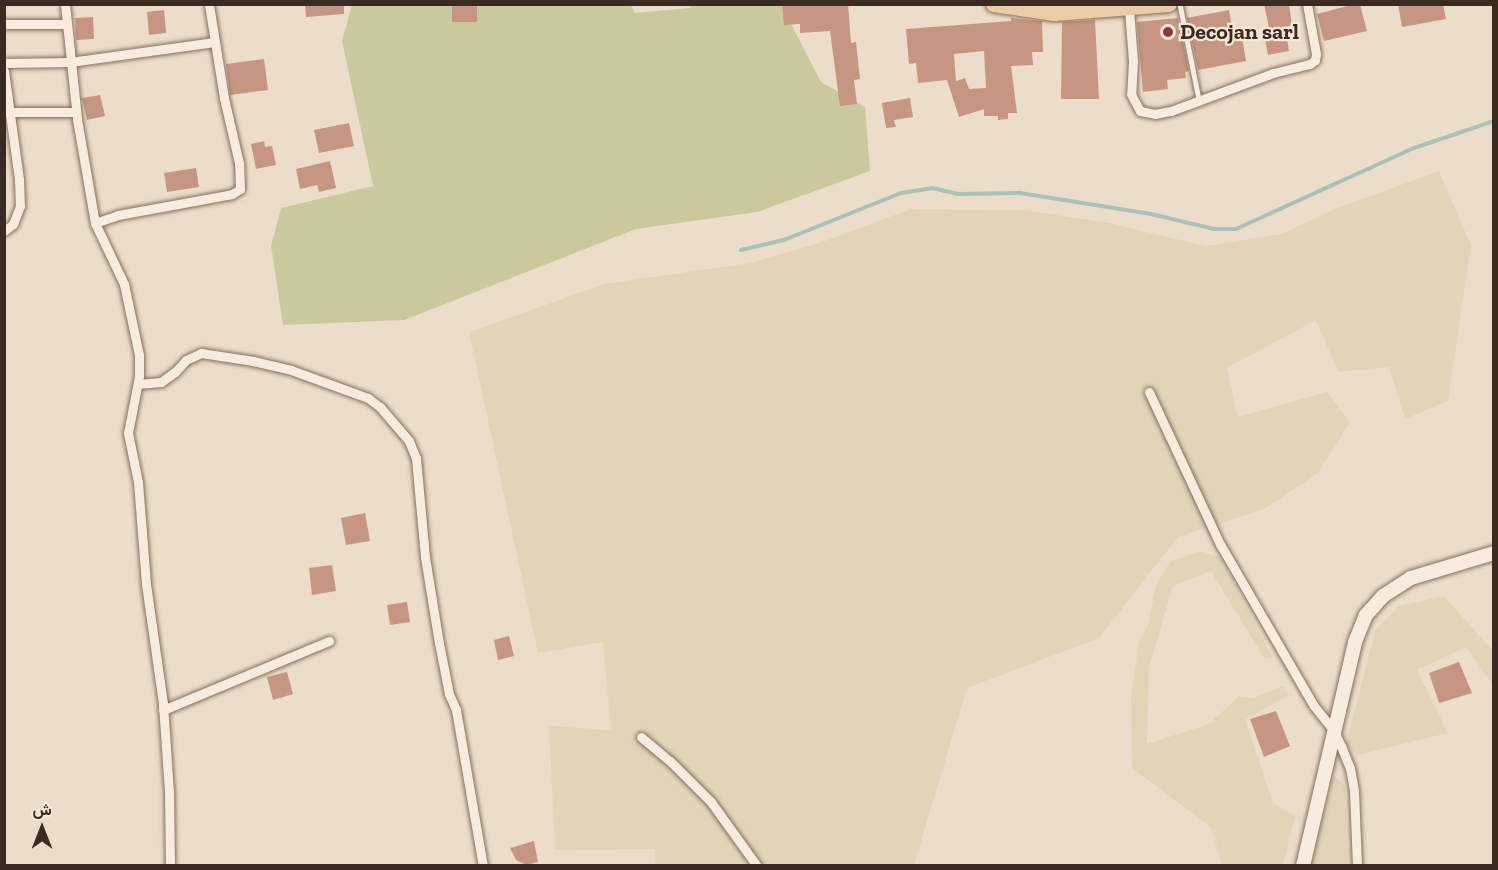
<!DOCTYPE html>
<meta charset="utf-8">
<style>
body{margin:0}
#map{position:relative;width:1498px;height:870px;overflow:hidden;background:#ecddca;font-family:"Zilla Slab",Vazirmatn,serif}
div>[style]{position:absolute}
.farmland>*{inset:0;background:#e1d5b8}
.green>*{inset:0;background:#cac99e}
.stream>*{height:4px;margin:-2px;padding:0 2px;transform-origin:2px;border-radius:2px;background:#aac1b7}
.building>*{inset:0;background:#c79682}
.roads{filter:drop-shadow(0 0 2px #876f5f) drop-shadow(0 0 2px #876f5f)}
.service>*{height:4.5px;margin:-2.25px;padding:0 2.25px;transform-origin:2.25px;border-radius:2.25px;background:#f7ecdd}
.minor>*{height:9px;margin:-4.5px;padding:0 4.5px;transform-origin:4.5px;border-radius:4.5px;background:#f7ecdd}
.secondary>*{height:14px;margin:-7px;padding:0 7px;transform-origin:7px;border-radius:7px;background:#f7ecdd}
.primary>*{height:15px;margin:-7.5px;padding:0 7.5px;transform-origin:7.5px;border-radius:7.5px;background:#ebcca5}
.dots>*{width:16px;height:16px;translate:-50% -50%;box-sizing:border-box;border:3px solid #f4e9d9;border-radius:50%}
span{translate:-50% -50%;white-space:nowrap;text-align:center;line-height:1.15;-webkit-text-stroke:4.5px #f4e9d9;paint-order:stroke}
.poi-label{font-size:22px;color:#392a22;font-weight:700}
.left{translate:0 -50%;text-align:left}
.frame{position:absolute;inset:0;border:6px solid #392a22;pointer-events:none}
.north{position:absolute;left:12px;top:798px;width:60px;height:60px;-webkit-text-stroke:4px #f4e9d9;paint-order:stroke;rotate:0deg;font-size:16px;font-weight:700;line-height:24px;text-align:center;color:#392a22}
.north::after{content:'';display:block;margin:auto;width:21px;height:27px;background:#392a22;clip-path:polygon(50% 0,100% 100%,50% 72%,0 100%)}
</style>
<div id="map">
<div class="farmland">
<i style="clip-path:polygon(1439px 171px,1471px 245px,1448px 401px,1405px 419px,1389px 367px,1338px 372px,1316px 320px,1227px 368px,1238px 417px,1327px 392px,1350px 422px,1318px 473px,1264px 509px,1178px 537px,1099px 638px,967px 688px,914px 865px,656px 866px,654px 849px,555px 850px,549px 726px,611px 730px,603px 642px,538px 653px,469px 332px,604px 284px,750px 263px,825px 241px,911px 209px,1023px 210px,1109px 223px,1206px 246px,1281px 234px,1335px 209px)"></i>
<i style="clip-path:polygon(1200px 551px,1220px 557px,1273px 658px,1264px 658px,1211px 571px,1173px 586px,1149px 668px,1147px 744px,1209px 724px,1239px 696px,1253px 698px,1283px 686px,1289px 695px,1245px 720px,1273px 803px,1295px 816px,1283px 865px,1222px 865px,1211px 827px,1132px 768px,1131px 695px,1139px 642px,1148px 625px,1156px 585px,1170px 562px)"></i>
<i style="clip-path:polygon(1444px 596px,1493px 651px,1493px 685px,1466px 647px,1417px 670px,1448px 733px,1357px 755px,1346px 743px,1376px 629px,1399px 606px)"></i>
<i style="clip-path:polygon(1334px 776px,1345px 786px,1347px 865px,1311px 865px)"></i>
</div>
<div class="green">
<i style="clip-path:polygon(630px 4px,635px 13px,690px 8px,691px 5px,781px 5px,821px 82px,865px 107px,870px 171px,757px 212px,636px 229px,404px 320px,283px 325px,271px 246px,281px 208px,373px 186px,342px 41px,352px 5px)"></i>
</div>
<div class="stream">
<i style="left:741px;top:250px;width:44px;rotate:-13.1deg"></i>
<i style="left:784px;top:240px;width:126px;rotate:-21.9deg"></i>
<i style="left:901px;top:193px;width:31px;rotate:-9deg"></i>
<i style="left:932px;top:188px;width:27px;rotate:13deg"></i>
<i style="left:958px;top:194px;width:62px;rotate:-0.9deg"></i>
<i style="left:1020px;top:193px;width:133px;rotate:9.1deg"></i>
<i style="left:1151px;top:214px;width:65px;rotate:13.4deg"></i>
<i style="left:1214px;top:229px;width:22px"></i>
<i style="left:1236px;top:229px;width:196px;rotate:-24.5deg"></i>
<i style="left:1414px;top:148px;width:84px;rotate:-18.6deg"></i>
</div>
<div class="building">
<i style="clip-path:polygon(305px 4px,344px 4px,344px 14px,306px 17px)"></i>
<i style="clip-path:polygon(452px 4px,477px 4px,477px 22px,452px 22px)"></i>
<i style="clip-path:polygon(782px 4px,848px 4px,851px 43px,856px 42px,860px 79px,854px 80px,857px 104px,840px 106px,830px 31px,800px 33px,800px 24px,784px 25px)"></i>
<i style="clip-path:polygon(1264px 4px,1289px 4px,1292px 25px,1285px 27px,1289px 51px,1268px 55px,1263px 29px,1269px 28px)"></i>
<i style="clip-path:polygon(1355px 4px,1360px 4px,1367px 31px,1324px 41px,1317px 14px)"></i>
<i style="clip-path:polygon(1398px 4px,1443px 4px,1446px 19px,1402px 27px)"></i>
<i style="clip-path:polygon(164px 10px,166px 33px,149px 35px,147px 12px)"></i>
<i style="clip-path:polygon(1229px 10px,1233px 33px,1241px 31px,1246px 61px,1198px 70px,1187px 18px)"></i>
<i style="clip-path:polygon(93px 17px,94px 39px,76px 40px,75px 18px)"></i>
<i style="clip-path:polygon(evenodd,1011px 18px,1042px 21px,1043px 52px,1032px 52px,1033px 65px,1011px 66px,1017px 113px,1008px 113px,1008px 119px,998px 120px,998px 116px,984px 116px,984px 109px,959px 117px,947px 80px,918px 83px,916px 63px,909px 64px,906px 29px,1011px 21px,1011px 18px,984px 51px,986px 88px,969px 89px,965px 78px,956px 81px,954px 54px,984px 51px)"></i>
<i style="clip-path:polygon(1178px 18px,1189px 71px,1185px 72px,1186px 78px,1167px 80px,1168px 89px,1143px 92px,1137px 22px)"></i>
<i style="clip-path:polygon(1095px 20px,1099px 99px,1061px 99px,1062px 22px)"></i>
<i style="clip-path:polygon(264px 59px,268px 90px,230px 95px,226px 64px)"></i>
<i style="clip-path:polygon(100px 95px,105px 116px,87px 120px,82px 98px)"></i>
<i style="clip-path:polygon(910px 98px,913px 117px,894px 120px,896px 127px,886px 128px,882px 103px)"></i>
<i style="clip-path:polygon(349px 123px,354px 146px,319px 153px,314px 130px)"></i>
<i style="clip-path:polygon(264px 141px,265px 147px,272px 146px,276px 165px,256px 169px,251px 144px)"></i>
<i style="clip-path:polygon(330px 161px,336px 188px,319px 192px,317px 185px,300px 189px,296px 169px)"></i>
<i style="clip-path:polygon(196px 168px,199px 187px,167px 192px,164px 173px)"></i>
<i style="clip-path:polygon(365px 513px,370px 541px,346px 545px,341px 518px)"></i>
<i style="clip-path:polygon(332px 565px,336px 591px,312px 595px,309px 568px)"></i>
<i style="clip-path:polygon(407px 602px,410px 622px,390px 625px,387px 605px)"></i>
<i style="clip-path:polygon(509px 636px,514px 656px,498px 660px,494px 640px)"></i>
<i style="clip-path:polygon(1459px 662px,1472px 693px,1439px 703px,1429px 673px)"></i>
<i style="clip-path:polygon(287px 672px,293px 694px,273px 700px,267px 677px)"></i>
<i style="clip-path:polygon(1276px 711px,1290px 746px,1264px 757px,1250px 719px)"></i>
<i style="clip-path:polygon(534px 841px,538px 862px,526px 865px,516px 860px,510px 848px)"></i>
</div>
<div class="roads">
<div class="service">
<i style="left:1180px;top:4px;width:97px;rotate:78.7deg"></i>
</div>
<div class="minor">
<i style="left:65px;top:4px;width:116px;rotate:84deg"></i>
<i style="left:77px;top:119px;width:106px;rotate:80.2deg"></i>
<i style="left:95px;top:223px;width:68px;rotate:64.6deg"></i>
<i style="left:124px;top:284px;width:73px;rotate:78.1deg"></i>
<i style="left:139px;top:355px;width:21px;rotate:90deg"></i>
<i style="left:139px;top:376px;width:58px;rotate:100.9deg"></i>
<i style="left:128px;top:433px;width:50px;rotate:78.5deg"></i>
<i style="left:138px;top:482px;width:102px;rotate:85.5deg"></i>
<i style="left:146px;top:584px;width:121px;rotate:81.9deg"></i>
<i style="left:163px;top:704px;width:88px;rotate:86.1deg"></i>
<i style="left:169px;top:792px;width:74px;rotate:89.2deg"></i>
<i style="left:1129px;top:9px;width:52px;rotate:85.6deg"></i>
<i style="left:1133px;top:61px;width:33px;rotate:93deg"></i>
<i style="left:1131px;top:94px;width:19px;rotate:62deg"></i>
<i style="left:1140px;top:111px;width:15px;rotate:11deg"></i>
<i style="left:1155px;top:114px;width:16px;rotate:-11deg"></i>
<i style="left:1171px;top:111px;width:109px;rotate:-20.4deg"></i>
<i style="left:1273px;top:73px;width:38px;rotate:-14deg"></i>
<i style="left:1310px;top:64px;width:6px;rotate:-39deg"></i>
<i style="left:1315px;top:60px;width:6px;rotate:-81deg"></i>
<i style="left:1316px;top:54px;width:51px;rotate:-100.2deg"></i>
<i style="left:4px;top:24px;width:63px"></i>
<i style="left:4px;top:63px;width:66px;rotate:-0.9deg"></i>
<i style="left:70px;top:62px;width:146px;rotate:-7.9deg"></i>
<i style="left:4px;top:71px;width:109px;rotate:82.1deg"></i>
<i style="left:19px;top:179px;width:27px;rotate:88deg"></i>
<i style="left:20px;top:206px;width:19px;rotate:111deg"></i>
<i style="left:13px;top:224px;width:11px;rotate:142deg"></i>
<i style="left:4px;top:112px;width:72px"></i>
<i style="left:95px;top:223px;width:24px;rotate:-19deg"></i>
<i style="left:118px;top:215px;width:116px;rotate:-10.4deg"></i>
<i style="left:232px;top:194px;width:9px;rotate:-32deg"></i>
<i style="left:240px;top:189px;width:26px;rotate:-92deg"></i>
<i style="left:239px;top:163px;width:67px;rotate:-103deg"></i>
<i style="left:224px;top:98px;width:95px;rotate:-99.1deg"></i>
<i style="left:138px;top:384px;width:23px;rotate:-5deg"></i>
<i style="left:161px;top:382px;width:17px;rotate:-36deg"></i>
<i style="left:175px;top:372px;width:16px;rotate:-47deg"></i>
<i style="left:186px;top:360px;width:17px;rotate:-25deg"></i>
<i style="left:201px;top:353px;width:53px;rotate:8.7deg"></i>
<i style="left:253px;top:361px;width:39px;rotate:13deg"></i>
<i style="left:291px;top:370px;width:82px;rotate:20deg"></i>
<i style="left:368px;top:398px;width:15px;rotate:37deg"></i>
<i style="left:380px;top:407px;width:45px;rotate:49.5deg"></i>
<i style="left:409px;top:441px;width:18px;rotate:68deg"></i>
<i style="left:416px;top:458px;width:99px;rotate:84.8deg"></i>
<i style="left:425px;top:557px;width:87px;rotate:80.8deg"></i>
<i style="left:439px;top:643px;width:52px;rotate:78.9deg"></i>
<i style="left:449px;top:694px;width:17px;rotate:66deg"></i>
<i style="left:456px;top:710px;width:158px;rotate:80.2deg"></i>
<i style="left:1149px;top:392px;width:168px;rotate:65deg"></i>
<i style="left:1220px;top:544px;width:187px;rotate:59.9deg"></i>
<i style="left:1314px;top:706px;width:32px;rotate:51deg"></i>
<i style="left:1334px;top:731px;width:17px;rotate:65deg"></i>
<i style="left:1341px;top:746px;width:24px;rotate:68deg"></i>
<i style="left:1350px;top:768px;width:23px;rotate:80deg"></i>
<i style="left:1354px;top:791px;width:75px;rotate:87.7deg"></i>
<i style="left:163px;top:710px;width:180px;rotate:-22.6deg"></i>
<i style="left:641px;top:737px;width:38px;rotate:40deg"></i>
<i style="left:670px;top:761px;width:58px;rotate:45deg"></i>
<i style="left:711px;top:802px;width:79px;rotate:54.3deg"></i>
</div>
<div class="secondary">
<i style="left:1303px;top:866px;width:230px;rotate:-76.9deg"></i>
<i style="left:1355px;top:642px;width:29px;rotate:-68deg"></i>
<i style="left:1366px;top:615px;width:25px;rotate:-48deg"></i>
<i style="left:1383px;top:596px;width:33px;rotate:-33deg"></i>
<i style="left:1411px;top:578px;width:87px;rotate:-16.8deg"></i>
</div>
<div class="primary">
<i style="left:993px;top:4px;width:62px;rotate:8.4deg"></i>
<i style="left:1054px;top:13px;width:115px;rotate:-4.5deg"></i>
</div>
</div>
<div class="dots">
<i style="left:1168px;top:32px;background:#923340"></i>
</div>
<div class="poi-label">
<span class="left" style="left:1180px;top:32px">Decojan sarl</span>
</div>
<div class="frame"></div>
<div class="north">ش</div>
</div>
